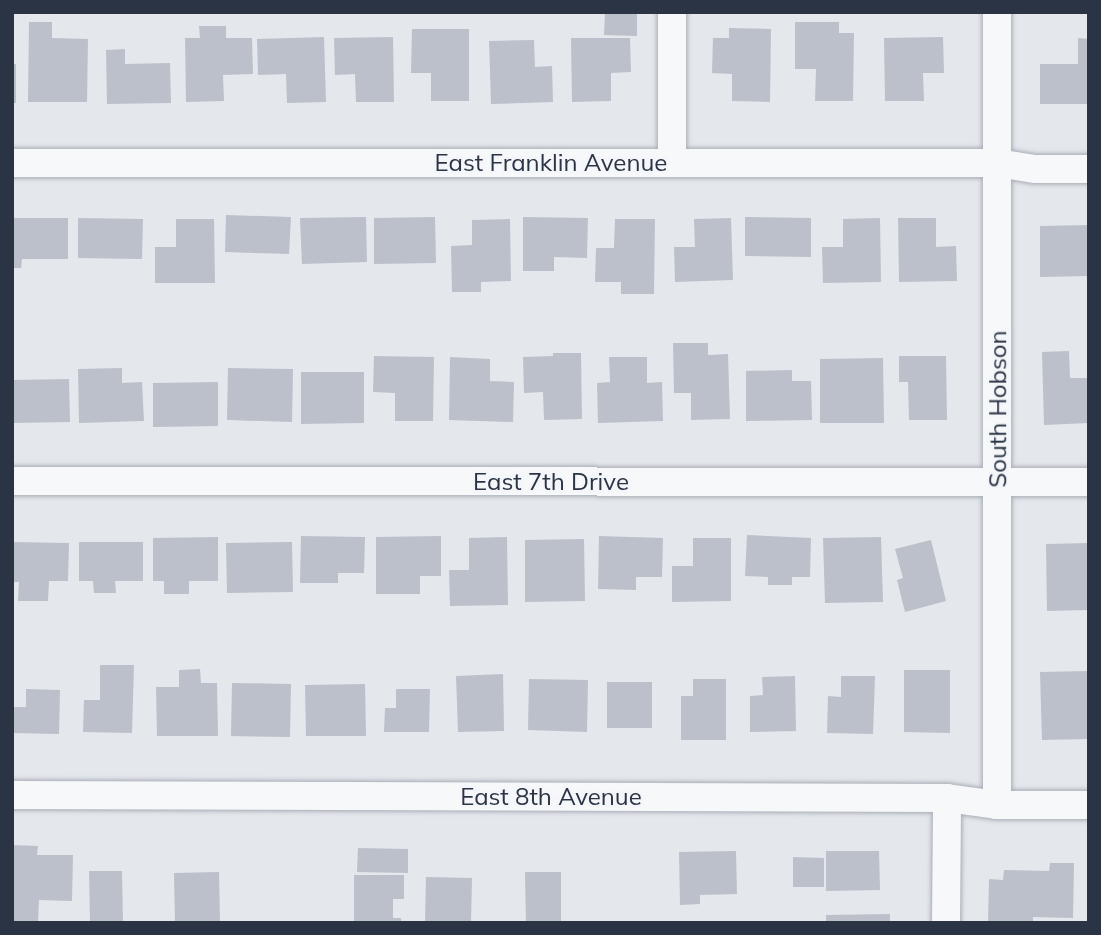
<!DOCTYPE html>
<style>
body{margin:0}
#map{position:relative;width:1101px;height:935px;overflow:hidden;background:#e4e7ec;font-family:Mulish,sans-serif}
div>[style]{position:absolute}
.building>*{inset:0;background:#bbc0ca}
.roads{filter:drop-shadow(0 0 2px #a9aeb7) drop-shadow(0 0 2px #a9aeb7)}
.minor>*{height:28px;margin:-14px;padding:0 14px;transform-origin:14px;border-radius:14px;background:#f7f8fa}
span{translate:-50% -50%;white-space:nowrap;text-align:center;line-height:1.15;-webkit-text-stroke:6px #f4f6f9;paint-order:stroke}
.street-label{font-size:24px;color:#2b3445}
.frame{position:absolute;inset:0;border:14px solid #2b3445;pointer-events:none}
</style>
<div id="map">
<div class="building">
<i style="clip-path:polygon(605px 13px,637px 14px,637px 36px,604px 35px)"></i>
<i style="clip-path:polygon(29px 22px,52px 22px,52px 38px,88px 39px,87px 102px,28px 102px)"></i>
<i style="clip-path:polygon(795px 22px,839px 22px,839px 33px,854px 33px,853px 101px,815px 101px,816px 69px,795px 69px)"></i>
<i style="clip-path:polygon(199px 26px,226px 26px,226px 38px,252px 38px,253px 74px,223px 75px,224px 101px,186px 102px,185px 38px,200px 38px)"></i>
<i style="clip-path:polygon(729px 28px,771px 29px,770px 102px,732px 101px,732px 74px,712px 73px,713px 38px,729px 38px)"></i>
<i style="clip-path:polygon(412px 29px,469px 29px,469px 101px,431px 101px,431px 73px,411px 73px)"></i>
<i style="clip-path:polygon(324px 37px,326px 102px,287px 103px,286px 74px,258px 75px,257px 39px)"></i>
<i style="clip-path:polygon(393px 37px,394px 102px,356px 102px,355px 74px,335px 75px,334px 38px)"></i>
<i style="clip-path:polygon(943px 37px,944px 73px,923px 73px,924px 101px,885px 101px,884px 38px)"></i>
<i style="clip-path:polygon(571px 38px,630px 38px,631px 72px,611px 73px,611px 101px,572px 102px)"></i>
<i style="clip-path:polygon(1078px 38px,1089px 39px,1089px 104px,1040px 104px,1040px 64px,1078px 64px)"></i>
<i style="clip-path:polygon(534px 40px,535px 67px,552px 66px,553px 102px,491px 104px,489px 41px)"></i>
<i style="clip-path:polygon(125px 49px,125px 64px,170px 63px,171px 103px,107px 104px,106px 50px)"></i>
<i style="clip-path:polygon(12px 64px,16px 64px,16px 103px,12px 103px)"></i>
<i style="clip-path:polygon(226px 215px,291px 217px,289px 254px,225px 252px)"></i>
<i style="clip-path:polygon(366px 217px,367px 262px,302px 264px,300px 218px)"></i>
<i style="clip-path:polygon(435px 217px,436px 263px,374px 264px,374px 218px)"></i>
<i style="clip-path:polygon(523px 217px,588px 218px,587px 258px,554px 257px,554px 271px,523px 271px)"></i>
<i style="clip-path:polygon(745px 217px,811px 218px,811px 257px,745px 256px)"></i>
<i style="clip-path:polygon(12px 218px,68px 218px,68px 259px,22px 259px,21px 268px,12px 268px)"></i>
<i style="clip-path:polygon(78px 218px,143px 219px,142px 259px,78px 258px)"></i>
<i style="clip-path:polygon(731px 218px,733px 280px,675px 282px,674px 247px,695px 247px,694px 219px)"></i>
<i style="clip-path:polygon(880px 218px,881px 282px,823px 283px,822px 247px,843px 247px,843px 219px)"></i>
<i style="clip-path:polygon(898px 218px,936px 218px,936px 247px,956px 246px,957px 281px,899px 282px)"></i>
<i style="clip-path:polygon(176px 219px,214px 219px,215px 283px,155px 283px,155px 247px,176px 247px)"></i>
<i style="clip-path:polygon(510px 219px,511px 281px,481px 282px,481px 292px,452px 292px,451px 246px,472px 245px,472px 220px)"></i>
<i style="clip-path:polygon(615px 219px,655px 219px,654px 294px,621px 294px,621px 282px,595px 282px,596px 248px,614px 248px)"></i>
<i style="clip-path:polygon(1089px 225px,1089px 276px,1040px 277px,1040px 226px)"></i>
<i style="clip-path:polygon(673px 343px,708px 343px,708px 355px,728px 354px,730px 419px,691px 420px,691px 393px,674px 393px)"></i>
<i style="clip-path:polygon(1069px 351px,1070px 378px,1089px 378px,1089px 423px,1044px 425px,1042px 352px)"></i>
<i style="clip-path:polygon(553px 353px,581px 353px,582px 419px,544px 420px,543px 392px,524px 393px,523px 357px,553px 356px)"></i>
<i style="clip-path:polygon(374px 356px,434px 357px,433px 421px,395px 421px,395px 393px,373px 392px)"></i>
<i style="clip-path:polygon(899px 356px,946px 356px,947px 420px,909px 420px,908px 382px,899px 382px)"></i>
<i style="clip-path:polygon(450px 357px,490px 359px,490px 381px,514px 382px,513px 422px,449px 420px)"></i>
<i style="clip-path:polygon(609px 357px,647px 357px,647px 383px,662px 382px,663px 421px,598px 423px,597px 383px,610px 382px)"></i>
<i style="clip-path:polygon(883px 358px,884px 423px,820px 423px,820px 359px)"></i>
<i style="clip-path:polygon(122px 368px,122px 383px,142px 382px,144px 421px,79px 423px,78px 369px)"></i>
<i style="clip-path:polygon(228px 368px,293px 369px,292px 422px,227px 420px)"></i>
<i style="clip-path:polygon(792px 370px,792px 381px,811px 381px,812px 420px,746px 421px,746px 371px)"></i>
<i style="clip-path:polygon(301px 372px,364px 372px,364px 423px,301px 424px)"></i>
<i style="clip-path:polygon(69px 379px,70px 422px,12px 423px,12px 380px)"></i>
<i style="clip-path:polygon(218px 382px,218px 426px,153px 427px,153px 383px)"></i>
<i style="clip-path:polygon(747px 535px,811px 538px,810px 577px,792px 577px,792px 585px,768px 585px,768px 577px,745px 576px)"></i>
<i style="clip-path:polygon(301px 536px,365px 537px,364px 573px,338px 573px,338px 583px,300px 583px)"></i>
<i style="clip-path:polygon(441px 536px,441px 576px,420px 576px,420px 594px,376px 594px,376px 537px)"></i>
<i style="clip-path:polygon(599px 536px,663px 538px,662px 577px,636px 577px,636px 590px,598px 589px)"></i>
<i style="clip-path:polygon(218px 537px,218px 581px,189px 581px,189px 594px,164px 594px,164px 581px,153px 581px,153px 538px)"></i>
<i style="clip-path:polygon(507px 537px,508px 605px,450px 606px,449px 570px,469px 570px,469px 538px)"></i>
<i style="clip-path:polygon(881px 537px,883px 602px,825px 603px,823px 538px)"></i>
<i style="clip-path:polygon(693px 538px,731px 538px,731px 601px,672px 602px,672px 566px,693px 566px)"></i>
<i style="clip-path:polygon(584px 539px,585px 601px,525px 602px,525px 540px)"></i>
<i style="clip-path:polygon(931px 540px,946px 601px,905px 612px,897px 580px,903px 578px,895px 549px)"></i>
<i style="clip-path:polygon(12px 542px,69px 543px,68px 581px,49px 581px,48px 601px,18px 601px,19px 582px,12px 582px)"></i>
<i style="clip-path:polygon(79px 542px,143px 542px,143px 581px,115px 581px,116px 593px,94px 593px,93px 581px,79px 581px)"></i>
<i style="clip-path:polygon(292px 542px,293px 592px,227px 593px,226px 543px)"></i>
<i style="clip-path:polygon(1089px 543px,1089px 610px,1047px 611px,1046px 544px)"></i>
<i style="clip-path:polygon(100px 665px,134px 665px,132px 733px,83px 732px,84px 700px,100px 700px)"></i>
<i style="clip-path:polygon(200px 669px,201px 683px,217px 683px,218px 736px,157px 736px,156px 687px,179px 687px,179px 670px)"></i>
<i style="clip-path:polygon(904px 670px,950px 670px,950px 733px,904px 732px)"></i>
<i style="clip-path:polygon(1089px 671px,1089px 739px,1042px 740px,1040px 672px)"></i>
<i style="clip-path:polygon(503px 674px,504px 731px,458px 732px,456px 676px)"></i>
<i style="clip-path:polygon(795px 676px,796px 731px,750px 732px,750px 696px,763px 695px,762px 677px)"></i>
<i style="clip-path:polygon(841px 676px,875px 676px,873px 734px,827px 733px,828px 696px,841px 697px)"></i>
<i style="clip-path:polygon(529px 679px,588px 680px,587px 732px,528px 730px)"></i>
<i style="clip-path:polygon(693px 679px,726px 679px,726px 740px,681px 740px,681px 696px,693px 696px)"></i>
<i style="clip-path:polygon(607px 682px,652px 682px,652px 728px,607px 728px)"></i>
<i style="clip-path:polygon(232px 683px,291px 684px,290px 737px,231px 736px)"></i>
<i style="clip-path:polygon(365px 684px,366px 736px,306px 736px,305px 685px)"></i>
<i style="clip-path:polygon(26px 689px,60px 690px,59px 734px,12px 733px,12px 707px,26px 707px)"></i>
<i style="clip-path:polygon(396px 689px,430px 689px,429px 732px,384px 732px,385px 708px,396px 708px)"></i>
<i style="clip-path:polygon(12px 845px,38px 846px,37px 855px,73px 855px,72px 901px,39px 900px,38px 923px,12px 923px)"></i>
<i style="clip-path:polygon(358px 848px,408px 849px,408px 873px,357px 872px)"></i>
<i style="clip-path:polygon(736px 851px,737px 894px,700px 895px,700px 904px,680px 905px,679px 852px)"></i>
<i style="clip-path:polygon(826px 851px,879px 851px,880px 890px,826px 891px)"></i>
<i style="clip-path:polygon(793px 857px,824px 858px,824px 887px,793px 887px)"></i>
<i style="clip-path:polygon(1050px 863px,1074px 863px,1073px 918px,1033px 917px,1033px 923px,988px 923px,989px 879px,1003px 880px,1004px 870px,1049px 871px)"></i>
<i style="clip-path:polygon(89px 871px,122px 871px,123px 923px,90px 923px)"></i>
<i style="clip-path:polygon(219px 872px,220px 923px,175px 923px,174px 873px)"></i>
<i style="clip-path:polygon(525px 872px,561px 872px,561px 923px,526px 923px)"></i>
<i style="clip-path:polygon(354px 875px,404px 875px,404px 899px,393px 899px,393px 918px,401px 918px,401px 923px,354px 923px)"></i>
<i style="clip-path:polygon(426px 877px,472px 878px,471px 923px,425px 923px)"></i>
<i style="clip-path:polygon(890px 914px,890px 923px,826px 923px,826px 915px)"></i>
</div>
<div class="roads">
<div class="minor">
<i style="left:672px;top:12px;width:151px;rotate:90deg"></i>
<i style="left:997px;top:12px;width:793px;rotate:90deg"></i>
<i style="left:12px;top:163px;width:985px"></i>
<i style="left:997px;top:163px;width:39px;rotate:9deg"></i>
<i style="left:1036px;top:169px;width:53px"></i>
<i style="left:12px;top:481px;width:1077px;rotate:0.05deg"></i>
<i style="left:12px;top:795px;width:935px;rotate:0.18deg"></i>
<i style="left:947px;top:798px;width:50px;rotate:8deg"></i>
<i style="left:997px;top:805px;width:92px"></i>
<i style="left:946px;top:923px;width:125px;rotate:-89.5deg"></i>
</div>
</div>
<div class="street-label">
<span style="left:551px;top:163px">East Franklin Avenue</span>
<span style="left:998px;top:409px;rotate:-90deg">South Hobson</span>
<span style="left:551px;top:482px">East 7th Drive</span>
<span style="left:551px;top:797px">East 8th Avenue</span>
</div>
<div class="frame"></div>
</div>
